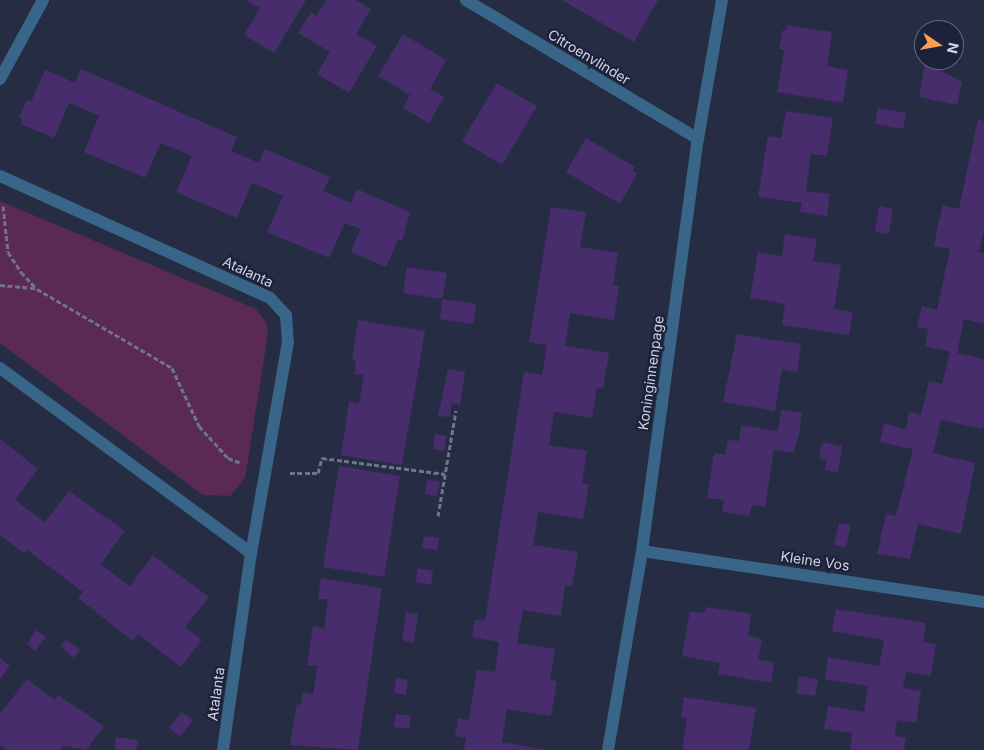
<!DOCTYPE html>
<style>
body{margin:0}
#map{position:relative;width:984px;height:750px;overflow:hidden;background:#262c44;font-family:Inter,sans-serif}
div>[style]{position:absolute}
.green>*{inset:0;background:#5a2956}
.building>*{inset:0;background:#482d6c}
.path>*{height:3px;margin-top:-1.5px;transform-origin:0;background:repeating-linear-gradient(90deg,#6f7488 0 5px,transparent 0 7.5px)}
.street>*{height:12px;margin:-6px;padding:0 6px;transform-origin:6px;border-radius:6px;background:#386588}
span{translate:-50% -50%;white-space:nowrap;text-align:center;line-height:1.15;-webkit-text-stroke:4.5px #1c223a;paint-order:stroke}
.street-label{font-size:14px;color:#cfd4e3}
.north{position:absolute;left:914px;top:20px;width:50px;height:50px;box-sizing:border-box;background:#1c223a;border:1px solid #64697e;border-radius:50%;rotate:102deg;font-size:14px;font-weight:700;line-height:20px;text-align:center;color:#cfd4e3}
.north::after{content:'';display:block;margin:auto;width:18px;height:22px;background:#fb9e51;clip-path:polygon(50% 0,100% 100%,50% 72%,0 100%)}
</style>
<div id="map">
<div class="green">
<i style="clip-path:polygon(0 201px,256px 309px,266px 322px,268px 334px,245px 478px,230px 496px,203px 495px,0 343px)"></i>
</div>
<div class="building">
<i style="clip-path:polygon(246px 0,306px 0,274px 53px,244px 35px,260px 8px)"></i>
<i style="clip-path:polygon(326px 0,356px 0,371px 9px,356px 34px,377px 46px,349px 93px,317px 74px,330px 52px,298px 33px,311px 12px,316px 16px)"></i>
<i style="clip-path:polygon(562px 0,658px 0,634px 42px)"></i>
<i style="clip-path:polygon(788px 25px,832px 32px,827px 66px,848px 70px,843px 103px,777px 92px,784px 50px,779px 49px,783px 30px,787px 30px)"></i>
<i style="clip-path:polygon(403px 34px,446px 60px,430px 89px,444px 97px,429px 123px,403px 108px,410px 95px,378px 76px)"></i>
<i style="clip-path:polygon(925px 62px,962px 82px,957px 105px,919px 97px)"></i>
<i style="clip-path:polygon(81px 69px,237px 137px,231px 151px,259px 163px,265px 149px,330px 177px,323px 191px,351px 203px,357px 189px,410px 212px,402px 241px,398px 240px,386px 267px,351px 252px,360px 229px,345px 223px,329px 258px,267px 232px,283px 196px,268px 189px,252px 183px,237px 218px,176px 192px,192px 156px,176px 149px,161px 143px,145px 178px,84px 152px,99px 116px,84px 109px,69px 103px,54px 138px,21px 124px,23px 119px,19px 117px,27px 100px,31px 102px,45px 70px,75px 83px)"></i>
<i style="clip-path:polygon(497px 83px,537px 106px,502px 165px,462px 141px)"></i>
<i style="clip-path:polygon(878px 108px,906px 113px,903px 129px,875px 124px)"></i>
<i style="clip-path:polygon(786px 111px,833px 118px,827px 156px,811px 154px,806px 191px,830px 194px,827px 216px,800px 212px,802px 203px,758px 197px,768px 136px,781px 138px)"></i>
<i style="clip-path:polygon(978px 119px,984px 121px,984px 231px,979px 252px,984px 253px,984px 324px,964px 319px,957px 353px,984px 359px,984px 424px,983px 429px,941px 420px,933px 453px,975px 463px,961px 534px,918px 524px,910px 559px,877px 554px,886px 514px,896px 516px,913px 449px,880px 442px,884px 424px,906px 429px,909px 412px,921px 415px,929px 381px,942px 384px,950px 352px,925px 346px,928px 329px,917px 327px,922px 306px,937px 310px,950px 249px,934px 246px,938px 225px,943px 205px,959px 209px)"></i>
<i style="clip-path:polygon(586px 138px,635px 167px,632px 171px,637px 174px,620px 204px,566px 172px)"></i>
<i style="clip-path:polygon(879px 206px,893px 209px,889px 234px,875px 232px)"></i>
<i style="clip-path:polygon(551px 207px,586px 212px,580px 247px,618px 253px,613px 285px,619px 286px,614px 320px,570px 313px,565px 346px,609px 353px,603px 388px,597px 387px,592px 418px,554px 412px,549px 445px,587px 451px,582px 483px,589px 484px,583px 519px,538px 512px,536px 528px,533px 545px,578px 552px,572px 586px,565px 585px,561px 616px,523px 610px,517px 643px,555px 649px,550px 679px,557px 682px,551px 716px,507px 709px,502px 742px,545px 750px,464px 750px,466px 738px,455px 736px,458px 718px,469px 720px,477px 669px,495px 672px,499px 642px,472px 637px,475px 619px,485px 621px,524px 372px,542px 375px,547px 345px,529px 342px)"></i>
<i style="clip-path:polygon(785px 234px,817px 239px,813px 261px,841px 265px,834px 309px,853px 312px,849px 335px,782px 325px,785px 304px,750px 298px,758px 252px,782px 256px)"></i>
<i style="clip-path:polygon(407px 267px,447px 273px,442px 299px,403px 293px)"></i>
<i style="clip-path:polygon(442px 299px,476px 304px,473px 324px,440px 319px)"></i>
<i style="clip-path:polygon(358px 320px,425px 331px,402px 465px,341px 455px,349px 401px,359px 404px,364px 375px,354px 374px,356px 361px,352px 360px)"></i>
<i style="clip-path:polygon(737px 334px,801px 344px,797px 372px,782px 369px,775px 411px,723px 402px)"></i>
<i style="clip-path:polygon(448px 369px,465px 372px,460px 405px,452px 403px,450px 417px,438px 416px)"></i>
<i style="clip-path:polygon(781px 410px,802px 413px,799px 434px,793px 453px,774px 450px,765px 507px,752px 505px,749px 516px,722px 512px,724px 500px,707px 498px,714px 453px,725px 455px,728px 440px,739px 441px,741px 425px,778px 431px)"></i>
<i style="clip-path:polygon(435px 434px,447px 436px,444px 451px,433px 449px)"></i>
<i style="clip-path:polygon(0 439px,38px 469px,15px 500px,45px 522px,69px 491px,125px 531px,101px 564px,115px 575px,130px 586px,153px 555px,209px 597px,185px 627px,202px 640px,181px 667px,138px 634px,133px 641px,78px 598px,83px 592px,27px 550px,24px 553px,0 535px)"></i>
<i style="clip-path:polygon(822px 442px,842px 446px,838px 472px,825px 470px,827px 460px,819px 459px)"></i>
<i style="clip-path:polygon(339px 466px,400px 476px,384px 577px,323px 567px)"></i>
<i style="clip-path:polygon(427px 480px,440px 482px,437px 496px,425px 494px)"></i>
<i style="clip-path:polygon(839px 523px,851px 525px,846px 547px,834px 545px)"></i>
<i style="clip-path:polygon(424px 536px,439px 538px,437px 550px,422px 548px)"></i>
<i style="clip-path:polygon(418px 568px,433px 571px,431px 585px,415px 582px)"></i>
<i style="clip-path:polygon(321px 578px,382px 588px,358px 750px,290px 745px,297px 704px,301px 705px,303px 692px,313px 694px,318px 666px,307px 665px,313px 626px,324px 629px,328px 599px,318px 599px)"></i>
<i style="clip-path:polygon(706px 607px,751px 614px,748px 636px,762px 639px,758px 660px,774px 662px,771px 683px,718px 674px,720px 663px,682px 656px,690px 611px,704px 613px)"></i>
<i style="clip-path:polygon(836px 609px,926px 623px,923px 642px,936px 644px,931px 676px,906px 672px,903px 688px,921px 691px,916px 723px,897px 720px,895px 736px,906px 738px,904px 750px,850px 750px,852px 733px,824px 729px,828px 706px,864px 712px,868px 686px,825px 679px,828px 657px,879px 666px,884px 640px,832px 631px)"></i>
<i style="clip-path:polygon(406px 612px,418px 614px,414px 643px,402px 640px)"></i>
<i style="clip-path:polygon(36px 630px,46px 637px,35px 651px,27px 644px)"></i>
<i style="clip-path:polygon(66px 639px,80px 650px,74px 658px,60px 646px)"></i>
<i style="clip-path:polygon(0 658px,10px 666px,0 679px)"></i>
<i style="clip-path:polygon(799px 676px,818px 679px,815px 696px,796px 693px)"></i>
<i style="clip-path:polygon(396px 678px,408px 680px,406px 695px,394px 693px)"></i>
<i style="clip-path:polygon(27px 679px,55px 700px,58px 695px,104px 726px,86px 750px,62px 746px,60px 750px,7px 750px,0 745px,0 714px)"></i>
<i style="clip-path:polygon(684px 697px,756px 708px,749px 750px,682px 750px,687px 718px,681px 717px)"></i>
<i style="clip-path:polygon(181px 712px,193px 720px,180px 737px,169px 728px)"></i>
<i style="clip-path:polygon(396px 714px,411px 716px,409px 729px,394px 727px)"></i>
<i style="clip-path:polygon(116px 737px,138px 740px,136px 750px,114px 750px)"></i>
</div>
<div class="path">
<i style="left:3px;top:206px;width:46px;rotate:83.8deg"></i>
<i style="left:8px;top:252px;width:24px;rotate:57deg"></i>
<i style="left:21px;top:272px;width:23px;rotate:47deg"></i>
<i style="left:37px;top:289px;width:156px;rotate:30.3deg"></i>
<i style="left:172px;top:368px;width:64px;rotate:65deg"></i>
<i style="left:199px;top:426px;width:43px;rotate:47.8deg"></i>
<i style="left:228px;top:458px;width:14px;rotate:21deg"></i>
<i style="left:0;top:285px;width:36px;rotate:5deg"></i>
<i style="left:290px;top:473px;width:28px"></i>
<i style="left:318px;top:473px;width:16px;rotate:-75deg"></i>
<i style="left:322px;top:458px;width:124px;rotate:7.4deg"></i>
<i style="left:438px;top:516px;width:107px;rotate:-80.3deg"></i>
</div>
<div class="street">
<i style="left:466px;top:0;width:270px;rotate:30.9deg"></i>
<i style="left:0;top:79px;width:90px;rotate:-61.4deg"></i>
<i style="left:0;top:176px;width:296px;rotate:24.3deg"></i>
<i style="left:270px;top:298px;width:23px;rotate:47deg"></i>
<i style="left:286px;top:315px;width:27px;rotate:86deg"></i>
<i style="left:288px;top:342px;width:214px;rotate:99.9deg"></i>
<i style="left:251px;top:553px;width:199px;rotate:98.1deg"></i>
<i style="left:0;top:368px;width:312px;rotate:36.4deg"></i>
<i style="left:642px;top:551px;width:346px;rotate:8.5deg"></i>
<i style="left:608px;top:750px;width:202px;rotate:-80.3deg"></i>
<i style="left:642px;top:551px;width:416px;rotate:-82.3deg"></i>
<i style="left:698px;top:139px;width:141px;rotate:-80.2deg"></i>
</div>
<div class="street-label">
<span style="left:589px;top:57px;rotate:31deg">Citroenvlinder</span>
<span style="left:248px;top:272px;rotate:25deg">Atalanta</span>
<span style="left:651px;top:373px;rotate:-82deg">Koninginnenpage</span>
<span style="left:815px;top:561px;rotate:8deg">Kleine Vos</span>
<span style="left:216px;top:694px;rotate:-82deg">Atalanta</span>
</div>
<div class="north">N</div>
</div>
